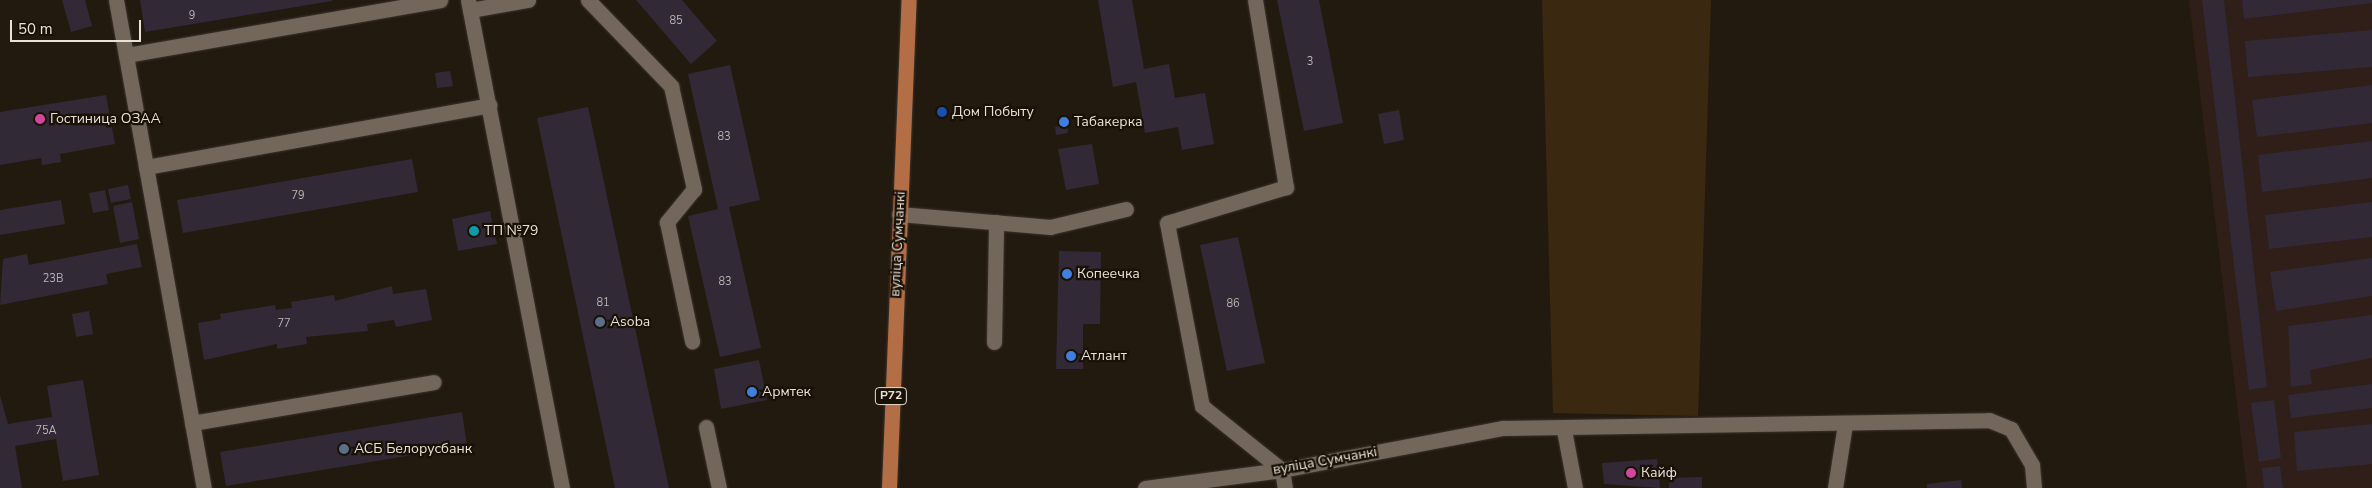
<!DOCTYPE html>
<meta charset="utf-8">
<style>
body{margin:0}
#map{position:relative;width:2372px;height:488px;overflow:hidden;background:#231a0f;font-family:"Nunito Sans",sans-serif}
div>[style]{position:absolute}
.industrial>*{inset:0;background:#301e18}
.green>*{inset:0;background:#3a2811}
.building>*{inset:0;background:#312935}
.roads{filter:drop-shadow(0 0 1px #3c3530) drop-shadow(0 0 1px #3c3530)}
.minor>*{height:15px;margin:-7.5px;padding:0 7.5px;transform-origin:7.5px;border-radius:7.5px;background:#72675a}
.major>*{height:15px;margin:-7.5px;padding:0 7.5px;transform-origin:7.5px;border-radius:7.5px;background:#b46e46}
.dots>*{width:14px;height:14px;translate:-50% -50%;box-sizing:border-box;border:2px solid #1a1106;border-radius:50%}
span{translate:-50% -50%;white-space:nowrap;text-align:center;line-height:1.15;-webkit-text-stroke:4.5px #1a1106;paint-order:stroke}
.number-label{font-size:11px;color:#bab3b0}
.number-label span{-webkit-text-stroke-width:0}
.shield-label span{padding:1px 4px;background:#1a1106;border:1px solid;border-radius:4px;-webkit-text-stroke-width:0}
.shield-label{font-size:12px;color:#e8e1d9;font-weight:700}
.poi-label{font-size:14px;color:#e8e1d9}
.left{translate:0 -50%;text-align:left}
.street-label{font-size:14px;color:#e8e1d9}
.scale{position:absolute;left:10px;top:20px;width:131px;height:22px;box-sizing:border-box;border:2px solid #e8e1d9;border-top:0;padding-left:6px;font-size:15px;line-height:18px;white-space:nowrap;color:#e8e1d9;-webkit-text-stroke:4px #1a1106;paint-order:stroke}
</style>
<div id="map">
<div class="industrial">
<i style="clip-path:polygon(2189px 0,2372px 0,2372px 488px,2247px 488px)"></i>
</div>
<div class="green">
<i style="clip-path:polygon(1542px 0,1711px 0,1698px 416px,1553px 413px)"></i>
</div>
<div class="building">
<i style="clip-path:polygon(62px 0,85px 0,92px 26px,71px 32px)"></i>
<i style="clip-path:polygon(140px 0,332px 0,332px 1px,145px 32px)"></i>
<i style="clip-path:polygon(636px 0,682px 0,717px 41px,691px 64px)"></i>
<i style="clip-path:polygon(1098px 0,1132px 0,1144px 69px,1169px 64px,1175px 98px,1205px 93px,1214px 144px,1182px 150px,1178px 127px,1145px 133px,1136px 82px,1113px 87px)"></i>
<i style="clip-path:polygon(1277px 0,1319px 0,1343px 123px,1304px 131px)"></i>
<i style="clip-path:polygon(2202px 0,2224px 0,2267px 387px,2249px 390px)"></i>
<i style="clip-path:polygon(2242px 0,2372px 0,2372px 3px,2244px 19px)"></i>
<i style="clip-path:polygon(2372px 30px,2372px 67px,2248px 77px,2245px 41px)"></i>
<i style="clip-path:polygon(730px 65px,760px 200px,729px 207px,761px 348px,720px 357px,688px 216px,718px 209px,688px 74px)"></i>
<i style="clip-path:polygon(450px 71px,453px 86px,437px 88px,435px 73px)"></i>
<i style="clip-path:polygon(2372px 85px,2372px 123px,2257px 137px,2252px 100px)"></i>
<i style="clip-path:polygon(106px 95px,115px 144px,60px 154px,61px 162px,42px 165px,41px 158px,0 165px,0 112px)"></i>
<i style="clip-path:polygon(588px 107px,669px 488px,615px 488px,537px 118px)"></i>
<i style="clip-path:polygon(1399px 110px,1404px 140px,1384px 144px,1378px 114px)"></i>
<i style="clip-path:polygon(1067px 125px,1068px 133px,1056px 135px,1055px 127px)"></i>
<i style="clip-path:polygon(2372px 141px,2372px 178px,2262px 192px,2258px 155px)"></i>
<i style="clip-path:polygon(1092px 144px,1099px 184px,1066px 190px,1058px 149px)"></i>
<i style="clip-path:polygon(412px 159px,418px 192px,183px 233px,177px 200px)"></i>
<i style="clip-path:polygon(128px 185px,131px 199px,111px 203px,108px 189px)"></i>
<i style="clip-path:polygon(105px 190px,109px 210px,93px 213px,89px 193px)"></i>
<i style="clip-path:polygon(61px 200px,65px 224px,0 235px,0 210px)"></i>
<i style="clip-path:polygon(132px 202px,139px 239px,120px 243px,113px 206px)"></i>
<i style="clip-path:polygon(2372px 202px,2372px 237px,2269px 249px,2265px 215px)"></i>
<i style="clip-path:polygon(490px 211px,497px 244px,458px 251px,452px 219px)"></i>
<i style="clip-path:polygon(1238px 237px,1265px 363px,1227px 371px,1200px 245px)"></i>
<i style="clip-path:polygon(137px 244px,142px 267px,106px 274px,108px 284px,0 305px,3px 259px,27px 254px,29px 265px)"></i>
<i style="clip-path:polygon(1059px 251px,1101px 252px,1100px 324px,1083px 324px,1083px 369px,1056px 369px)"></i>
<i style="clip-path:polygon(2372px 258px,2372px 296px,2276px 311px,2270px 272px)"></i>
<i style="clip-path:polygon(392px 286px,393px 294px,426px 289px,432px 320px,396px 327px,394px 320px,367px 324px,368px 331px,306px 337px,307px 344px,277px 349px,277px 344px,204px 360px,198px 323px,221px 319px,220px 314px,275px 305px,276px 310px,292px 308px,291px 302px,334px 295px,335px 301px)"></i>
<i style="clip-path:polygon(89px 311px,93px 334px,76px 337px,72px 314px)"></i>
<i style="clip-path:polygon(2372px 315px,2372px 358px,2310px 370px,2312px 384px,2291px 387px,2288px 326px)"></i>
<i style="clip-path:polygon(759px 360px,767px 400px,721px 409px,714px 369px)"></i>
<i style="clip-path:polygon(83px 380px,99px 475px,63px 481px,56px 439px,15px 446px,22px 488px,0 488px,0 395px,8px 424px,52px 417px,47px 386px)"></i>
<i style="clip-path:polygon(2372px 384px,2372px 408px,2291px 418px,2288px 395px)"></i>
<i style="clip-path:polygon(2274px 400px,2281px 458px,2259px 462px,2251px 403px)"></i>
<i style="clip-path:polygon(462px 412px,467px 446px,226px 486px,220px 452px)"></i>
<i style="clip-path:polygon(2372px 424px,2372px 464px,2297px 471px,2294px 432px)"></i>
<i style="clip-path:polygon(1657px 459px,1660px 488px,1604px 484px,1602px 463px)"></i>
<i style="clip-path:polygon(2280px 466px,2283px 488px,2264px 488px,2262px 468px)"></i>
<i style="clip-path:polygon(1702px 477px,1702px 488px,1669px 488px,1669px 478px)"></i>
<i style="clip-path:polygon(1961px 480px,1962px 488px,1927px 488px,1927px 484px)"></i>
</div>
<div class="roads">
<div class="minor">
<i style="left:116px;top:0;width:496px;rotate:79.8deg"></i>
<i style="left:468px;top:0;width:497px;rotate:79.1deg"></i>
<i style="left:588px;top:0;width:120px;rotate:46deg"></i>
<i style="left:671px;top:86px;width:106px;rotate:77.4deg"></i>
<i style="left:694px;top:189px;width:43px;rotate:129.3deg"></i>
<i style="left:667px;top:222px;width:122px;rotate:78.1deg"></i>
<i style="left:1255px;top:0;width:190px;rotate:80.6deg"></i>
<i style="left:1286px;top:187px;width:124px;rotate:163.2deg"></i>
<i style="left:1167px;top:223px;width:186px;rotate:79.2deg"></i>
<i style="left:1202px;top:406px;width:102px;rotate:38.7deg"></i>
<i style="left:1282px;top:470px;width:18px;rotate:81deg"></i>
<i style="left:470px;top:10px;width:59px;rotate:-9.8deg"></i>
<i style="left:126px;top:55px;width:319px;rotate:-9.9deg"></i>
<i style="left:146px;top:167px;width:349px;rotate:-10.2deg"></i>
<i style="left:899px;top:214px;width:152px;rotate:4.9deg"></i>
<i style="left:1050px;top:227px;width:78px;rotate:-13.3deg"></i>
<i style="left:994px;top:342px;width:120px;rotate:-89deg"></i>
<i style="left:192px;top:423px;width:245px;rotate:-9.6deg"></i>
<i style="left:706px;top:427px;width:62px;rotate:78deg"></i>
<i style="left:1564px;top:430px;width:59px;rotate:79.3deg"></i>
<i style="left:1145px;top:488px;width:138px;rotate:-7.5deg"></i>
<i style="left:1282px;top:470px;width:225px;rotate:-10.8deg"></i>
<i style="left:1503px;top:428px;width:486px;rotate:-0.9deg"></i>
<i style="left:1989px;top:420px;width:24px;rotate:22deg"></i>
<i style="left:2011px;top:429px;width:42px;rotate:59.7deg"></i>
<i style="left:2032px;top:465px;width:23px;rotate:85deg"></i>
<i style="left:1835px;top:488px;width:65px;rotate:-81.1deg"></i>
</div>
<div class="major">
<i style="left:889px;top:488px;width:488px;rotate:-87.7deg"></i>
</div>
</div>
<div class="dots">
<i style="left:942px;top:112px;background:#1a4fb4"></i>
<i style="left:40px;top:119px;background:#d1479c"></i>
<i style="left:1064px;top:122px;background:#3f7fe0"></i>
<i style="left:474px;top:231px;background:#0f9aa8"></i>
<i style="left:1067px;top:274px;background:#3f7fe0"></i>
<i style="left:600px;top:322px;background:#5c6f8a"></i>
<i style="left:1071px;top:356px;background:#3f7fe0"></i>
<i style="left:752px;top:392px;background:#3f7fe0"></i>
<i style="left:344px;top:449px;background:#5c6f8a"></i>
<i style="left:1631px;top:473px;background:#d1479c"></i>
</div>
<div class="number-label">
<span style="left:192px;top:16px">9</span>
<span style="left:676px;top:21px">85</span>
<span style="left:1310px;top:62px">3</span>
<span style="left:724px;top:137px">83</span>
<span style="left:298px;top:196px">79</span>
<span style="left:53px;top:279px">23В</span>
<span style="left:725px;top:282px">83</span>
<span style="left:603px;top:303px">81</span>
<span style="left:1233px;top:304px">86</span>
<span style="left:284px;top:324px">77</span>
<span style="left:46px;top:431px">75А</span>
</div>
<div class="shield-label">
<span style="left:891px;top:396px">Р72</span>
</div>
<div class="poi-label">
<span class="left" style="left:952px;top:112px">Дом Побыту</span>
<span class="left" style="left:50px;top:119px">Гостиница ОЗАА</span>
<span class="left" style="left:1074px;top:122px">Табакерка</span>
<span class="left" style="left:484px;top:231px">ТП №79</span>
<span class="left" style="left:1077px;top:274px">Копеечка</span>
<span class="left" style="left:610px;top:322px">Asoba</span>
<span class="left" style="left:1081px;top:356px">Атлант</span>
<span class="left" style="left:762px;top:392px">Армтек</span>
<span class="left" style="left:354px;top:449px">АСБ Белорусбанк</span>
<span class="left" style="left:1641px;top:473px">Кайф</span>
</div>
<div class="street-label">
<span style="left:898px;top:244px;rotate:-87deg">вуліца Сумчанкі</span>
<span style="left:1325px;top:461px;rotate:-10deg">вуліца Сумчанкі</span>
</div>
<div class="scale">50 m</div>
</div>
